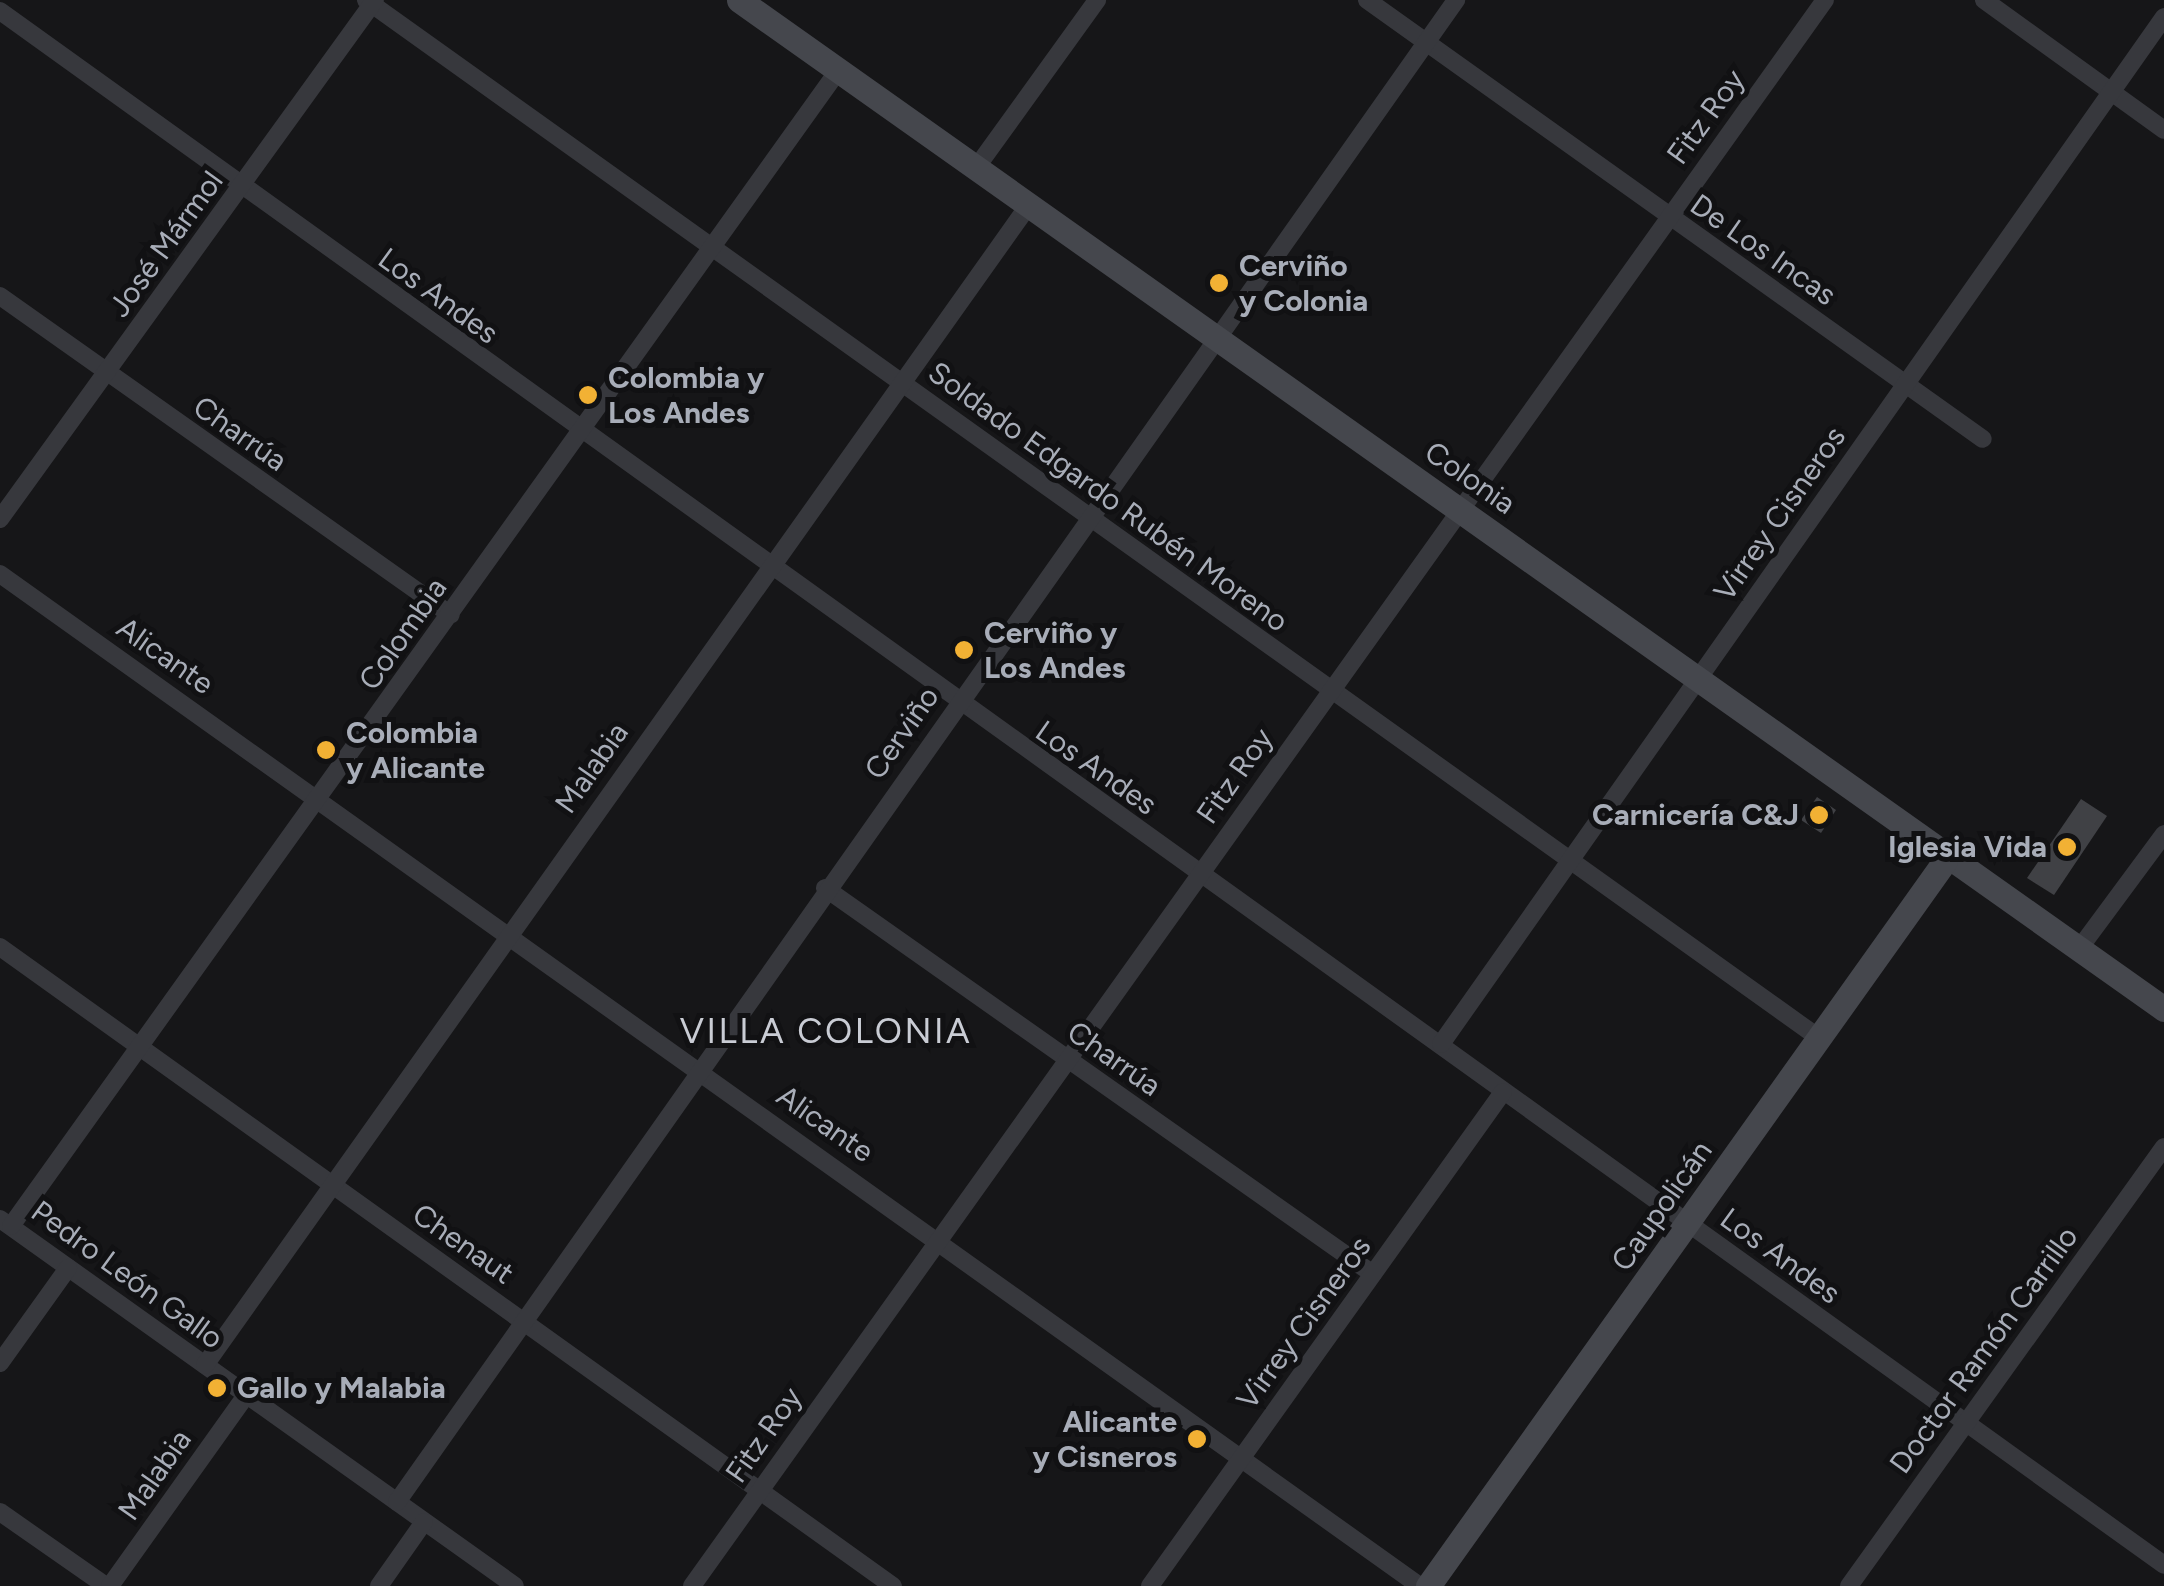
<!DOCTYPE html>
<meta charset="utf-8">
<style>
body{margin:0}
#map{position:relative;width:2164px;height:1586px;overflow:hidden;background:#161618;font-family:Figtree,sans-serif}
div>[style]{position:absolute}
.building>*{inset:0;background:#404145}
.street>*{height:18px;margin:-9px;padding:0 9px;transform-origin:9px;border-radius:9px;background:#37383d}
.secondary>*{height:25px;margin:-12.5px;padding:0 12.5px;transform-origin:12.5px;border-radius:12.5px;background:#45474d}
.dots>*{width:28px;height:28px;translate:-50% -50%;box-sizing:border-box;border:5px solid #111113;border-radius:50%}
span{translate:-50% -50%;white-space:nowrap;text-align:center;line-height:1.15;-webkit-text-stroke:10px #111113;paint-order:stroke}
.street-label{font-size:30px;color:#a8adb8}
.poi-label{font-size:30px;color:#a8adb8;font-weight:700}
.left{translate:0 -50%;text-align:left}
.right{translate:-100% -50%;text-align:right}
.quarter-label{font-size:35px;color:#c9ccd4;letter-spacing:2.5px}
</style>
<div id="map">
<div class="building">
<i style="clip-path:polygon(1817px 797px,1836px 810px,1821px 833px,1801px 820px)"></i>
<i style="clip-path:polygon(2081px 799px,2107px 816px,2054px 895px,2027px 878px)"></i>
</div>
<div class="street">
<i style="left:366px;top:0;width:1786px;rotate:35.54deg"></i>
<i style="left:1367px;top:0;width:756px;rotate:35.48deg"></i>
<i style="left:1984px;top:0;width:222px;rotate:35.8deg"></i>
<i style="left:0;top:11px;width:2664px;rotate:35.68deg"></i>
<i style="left:976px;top:168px;width:207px;rotate:-54.2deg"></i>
<i style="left:0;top:296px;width:552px;rotate:35.27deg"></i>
<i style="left:0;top:519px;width:640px;rotate:-54.15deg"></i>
<i style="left:0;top:574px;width:1744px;rotate:35.48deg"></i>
<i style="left:825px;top:888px;width:670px;rotate:35.16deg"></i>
<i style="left:0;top:947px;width:1098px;rotate:35.59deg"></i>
<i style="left:2079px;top:949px;width:143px;rotate:-53.5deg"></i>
<i style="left:1441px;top:1044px;width:1256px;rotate:-54.85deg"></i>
<i style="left:0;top:1219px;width:632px;rotate:35.47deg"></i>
<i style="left:11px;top:1226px;width:1421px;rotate:-54.4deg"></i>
<i style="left:0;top:1363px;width:117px;rotate:-54.4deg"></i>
<i style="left:205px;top:1365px;width:1421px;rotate:-54.62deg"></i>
<i style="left:397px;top:1502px;width:1838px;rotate:-54.81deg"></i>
<i style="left:0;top:1512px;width:129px;rotate:34.9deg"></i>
<i style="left:110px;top:1586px;width:234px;rotate:-54.5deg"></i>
<i style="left:379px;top:1586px;width:78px;rotate:-54.9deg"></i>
<i style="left:692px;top:1586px;width:1949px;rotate:-54.46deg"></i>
<i style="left:1150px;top:1586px;width:607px;rotate:-54.45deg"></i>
<i style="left:1849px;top:1586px;width:540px;rotate:-54.34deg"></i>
</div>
<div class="secondary">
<i style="left:739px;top:0;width:1746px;rotate:35.3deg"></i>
<i style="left:1428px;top:1586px;width:890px;rotate:-54.51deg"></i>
</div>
<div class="dots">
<i style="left:1219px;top:283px;background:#f2b134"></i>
<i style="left:588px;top:395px;background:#f2b134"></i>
<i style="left:964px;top:650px;background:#f2b134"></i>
<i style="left:326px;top:750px;background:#f2b134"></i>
<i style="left:1819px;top:815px;background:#f2b134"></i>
<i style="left:2067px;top:847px;background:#f2b134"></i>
<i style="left:217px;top:1388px;background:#f2b134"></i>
<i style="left:1197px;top:1439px;background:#f2b134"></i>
</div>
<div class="street-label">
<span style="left:1706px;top:117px;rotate:-54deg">Fitz Roy</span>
<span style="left:166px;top:244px;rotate:-54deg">José Mármol</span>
<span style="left:1763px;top:250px;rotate:35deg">De Los Incas</span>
<span style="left:438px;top:296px;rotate:36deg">Los Andes</span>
<span style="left:240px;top:434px;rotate:35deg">Charrúa</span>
<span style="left:1470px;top:478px;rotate:35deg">Colonia</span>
<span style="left:1108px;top:497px;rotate:36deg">Soldado Edgardo Rubén Moreno</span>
<span style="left:1780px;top:514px;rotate:-55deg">Virrey Cisneros</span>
<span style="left:403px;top:634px;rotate:-55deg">Colombia</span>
<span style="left:165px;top:656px;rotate:35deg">Alicante</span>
<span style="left:902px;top:733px;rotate:-55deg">Cerviño</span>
<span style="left:592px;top:768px;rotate:-55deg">Malabia</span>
<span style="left:1096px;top:768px;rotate:35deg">Los Andes</span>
<span style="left:1235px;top:776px;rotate:-55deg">Fitz Roy</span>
<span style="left:1114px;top:1059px;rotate:35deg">Charrúa</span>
<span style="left:825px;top:1124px;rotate:35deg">Alicante</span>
<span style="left:1662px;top:1206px;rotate:-55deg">Caupolicán</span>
<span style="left:463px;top:1244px;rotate:35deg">Chenaut</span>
<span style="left:1780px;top:1256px;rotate:36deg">Los Andes</span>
<span style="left:127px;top:1275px;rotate:36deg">Pedro León Gallo</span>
<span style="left:1304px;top:1323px;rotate:-54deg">Virrey Cisneros</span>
<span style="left:1984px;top:1350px;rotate:-54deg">Doctor Ramón Carrillo</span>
<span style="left:764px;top:1435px;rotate:-55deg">Fitz Roy</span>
<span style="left:155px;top:1475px;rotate:-55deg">Malabia</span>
</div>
<div class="poi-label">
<span class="left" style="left:1239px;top:283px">Cerviño<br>y Colonia</span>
<span class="left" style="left:608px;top:395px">Colombia y<br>Los Andes</span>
<span class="left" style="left:984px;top:650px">Cerviño y<br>Los Andes</span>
<span class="left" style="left:346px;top:750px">Colombia<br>y Alicante</span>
<span class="right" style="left:1799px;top:815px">Carnicería C&amp;J</span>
<span class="right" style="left:2047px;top:847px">Iglesia Vida</span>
<span class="left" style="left:237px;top:1388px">Gallo y Malabia</span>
<span class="right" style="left:1177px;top:1439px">Alicante<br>y Cisneros</span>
</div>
<div class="quarter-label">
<span style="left:826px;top:1031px">VILLA COLONIA</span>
</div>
</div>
